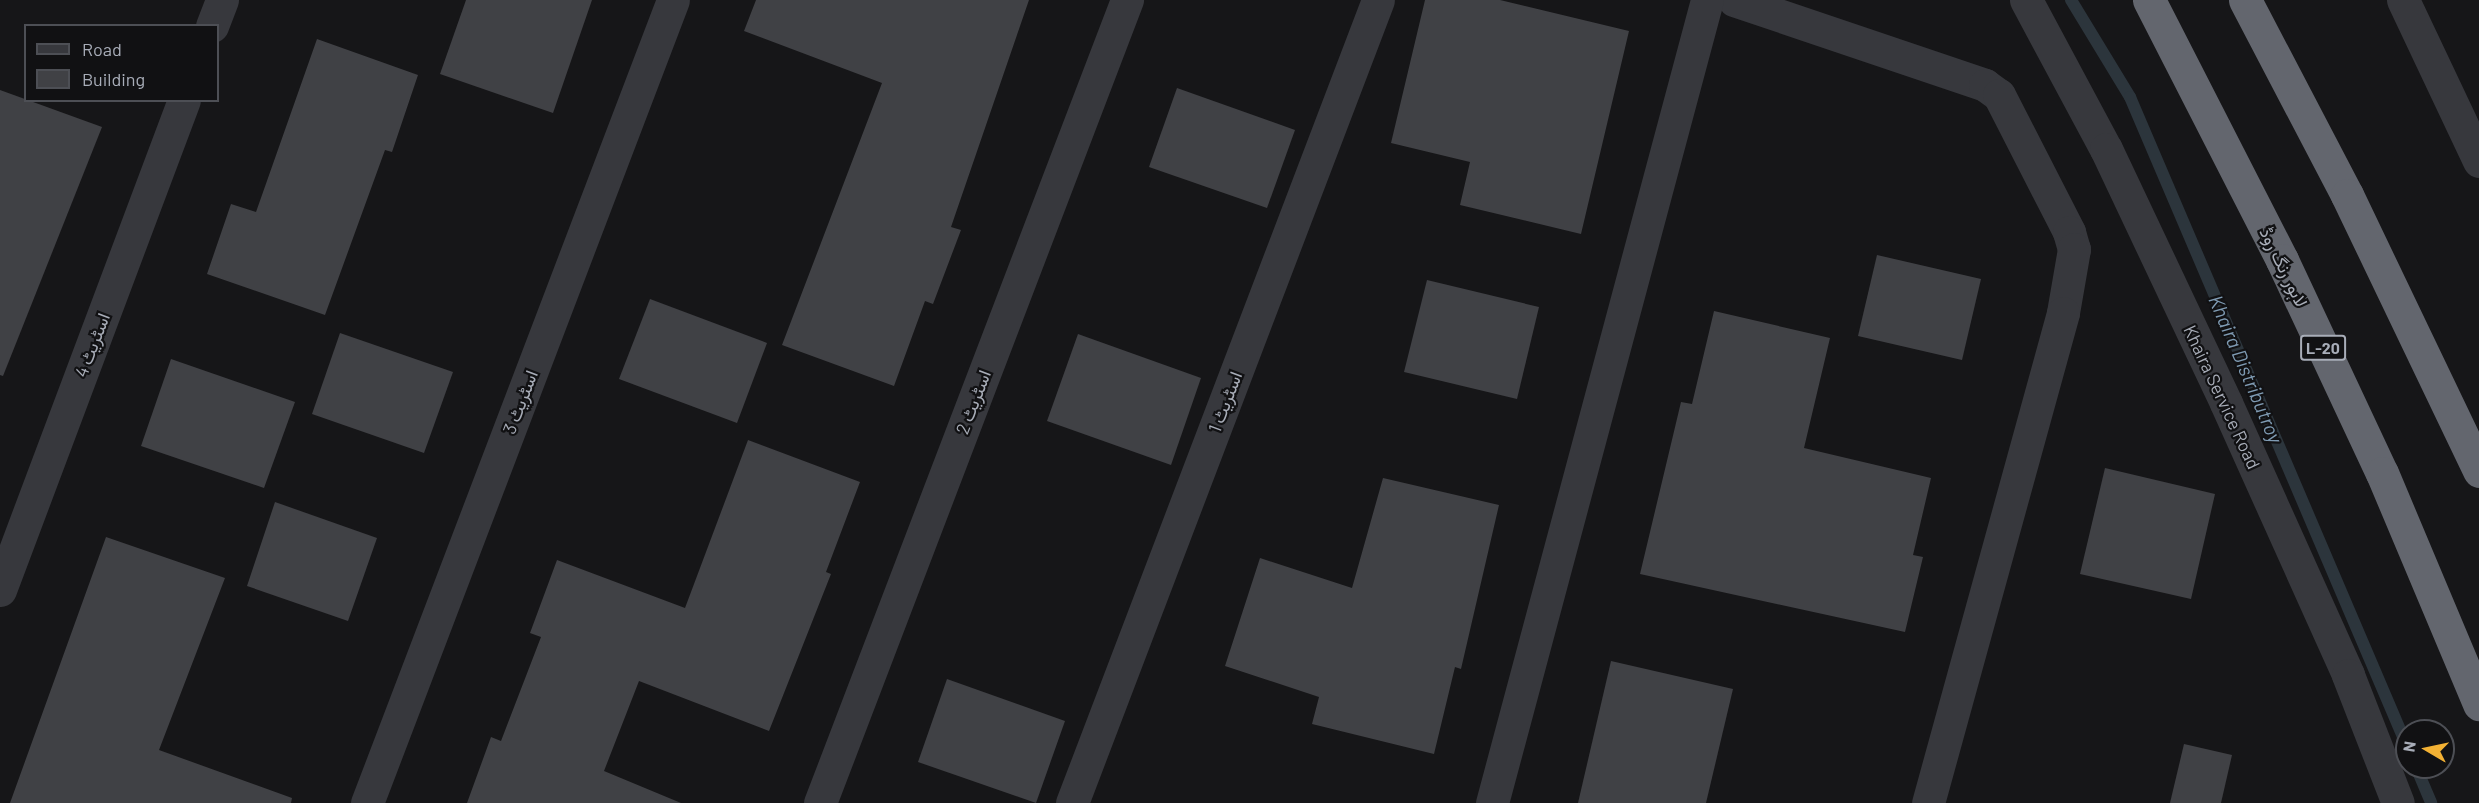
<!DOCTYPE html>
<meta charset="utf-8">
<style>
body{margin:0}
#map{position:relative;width:2479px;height:803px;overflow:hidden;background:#161618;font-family:Barlow,Vazirmatn,sans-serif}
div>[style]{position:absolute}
.stream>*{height:12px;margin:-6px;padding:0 6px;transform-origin:6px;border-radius:6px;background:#2c353c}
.building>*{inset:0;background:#404145}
.minor>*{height:33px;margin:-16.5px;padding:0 16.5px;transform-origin:16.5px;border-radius:16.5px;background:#37383d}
.tertiary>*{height:33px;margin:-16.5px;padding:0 16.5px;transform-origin:16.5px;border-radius:16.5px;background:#37383d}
.motorway>*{height:33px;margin:-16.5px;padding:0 16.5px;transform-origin:16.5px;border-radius:16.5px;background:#63666e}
span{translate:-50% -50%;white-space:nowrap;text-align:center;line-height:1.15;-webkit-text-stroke:4.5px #111113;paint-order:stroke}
.shield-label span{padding:2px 4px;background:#111113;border:2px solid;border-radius:4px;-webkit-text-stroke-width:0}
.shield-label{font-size:16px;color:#a8adb8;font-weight:700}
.street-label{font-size:18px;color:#a8adb8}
.water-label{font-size:20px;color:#7f9bb3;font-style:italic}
.legend{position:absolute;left:24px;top:24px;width:195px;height:78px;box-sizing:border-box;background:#111113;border:2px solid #4d4f55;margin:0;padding:8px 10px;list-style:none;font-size:18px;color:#a8adb8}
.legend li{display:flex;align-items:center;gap:12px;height:30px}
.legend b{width:30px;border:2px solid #4d4f55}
.north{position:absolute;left:2395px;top:719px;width:60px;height:60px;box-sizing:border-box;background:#111113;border:2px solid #4d4f55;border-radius:50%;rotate:279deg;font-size:16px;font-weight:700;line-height:24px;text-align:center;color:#a8adb8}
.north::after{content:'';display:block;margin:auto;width:21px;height:27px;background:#f2b134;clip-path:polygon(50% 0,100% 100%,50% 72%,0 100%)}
</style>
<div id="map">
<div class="stream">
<i style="left:2071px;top:0;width:114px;rotate:58.7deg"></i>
<i style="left:2130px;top:97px;width:706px;rotate:66.89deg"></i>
<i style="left:2416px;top:767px;width:39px;rotate:67deg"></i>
</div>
<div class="building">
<i style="clip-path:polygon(466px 0,592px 0,553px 113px,440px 74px)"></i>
<i style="clip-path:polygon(756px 0,1029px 0,951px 227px,961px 230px,933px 304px,925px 301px,894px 386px,782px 345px,882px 83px,744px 31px)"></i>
<i style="clip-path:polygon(1425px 0,1500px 0,1629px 31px,1581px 234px,1460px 205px,1470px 162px,1391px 143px)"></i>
<i style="clip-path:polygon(317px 39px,418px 75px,392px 152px,385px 150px,325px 315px,207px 274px,231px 204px,256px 212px)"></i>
<i style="clip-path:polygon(1177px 88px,1295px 130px,1267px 208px,1149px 167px)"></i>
<i style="clip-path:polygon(0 90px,102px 127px,3px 376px,0 375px)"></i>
<i style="clip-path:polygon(1877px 255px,1981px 279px,1962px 360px,1858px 336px)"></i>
<i style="clip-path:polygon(1427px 280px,1539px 307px,1517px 399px,1404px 372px)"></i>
<i style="clip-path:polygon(650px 299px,767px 343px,737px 423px,619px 379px)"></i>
<i style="clip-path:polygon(1714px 311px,1830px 338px,1804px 448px,1931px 478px,1913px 555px,1923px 557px,1905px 632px,1640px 574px,1681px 402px,1692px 404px)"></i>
<i style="clip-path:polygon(340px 333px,453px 372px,424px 453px,312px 414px)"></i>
<i style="clip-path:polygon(1078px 334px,1201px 378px,1171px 465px,1047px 421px)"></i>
<i style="clip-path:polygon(171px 359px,295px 402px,264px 488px,141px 446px)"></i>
<i style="clip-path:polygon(748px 440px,860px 482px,826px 572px,831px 574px,769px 731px,639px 681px,604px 771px,681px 803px,467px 803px,491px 737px,501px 741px,541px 637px,530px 633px,557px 560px,685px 608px)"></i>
<i style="clip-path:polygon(2105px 468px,2215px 494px,2191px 599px,2080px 574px)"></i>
<i style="clip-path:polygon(1383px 478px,1499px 505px,1461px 669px,1455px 667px,1434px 754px,1312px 724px,1319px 697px,1225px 666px,1260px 558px,1352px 588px)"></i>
<i style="clip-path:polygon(275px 502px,377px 538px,348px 621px,247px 586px)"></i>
<i style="clip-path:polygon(106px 537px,225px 578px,159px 750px,292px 798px,291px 803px,10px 803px)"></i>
<i style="clip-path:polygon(1611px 661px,1733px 689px,1706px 803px,1578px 803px)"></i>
<i style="clip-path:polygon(947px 679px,1065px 721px,1036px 803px,918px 762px)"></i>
<i style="clip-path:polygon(2184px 744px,2232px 755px,2221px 803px,2170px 803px)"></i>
</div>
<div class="minor">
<i style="left:1734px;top:0;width:265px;rotate:18.7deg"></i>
<i style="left:1985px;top:85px;width:17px;rotate:36deg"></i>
<i style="left:1999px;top:95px;width:154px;rotate:62.9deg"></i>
<i style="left:2069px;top:232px;width:18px;rotate:74deg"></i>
<i style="left:2074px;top:249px;width:65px;rotate:99.8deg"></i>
<i style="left:2063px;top:313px;width:508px;rotate:105.4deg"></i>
<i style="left:2026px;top:0;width:169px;rotate:61.8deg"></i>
<i style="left:2106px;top:149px;width:281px;rotate:64.7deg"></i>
<i style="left:2226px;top:403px;width:298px;rotate:65.8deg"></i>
<i style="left:2348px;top:675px;width:137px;rotate:68.7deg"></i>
<i style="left:212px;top:26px;width:28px;rotate:-69deg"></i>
<i style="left:0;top:590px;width:523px;rotate:-69.42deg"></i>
<i style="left:367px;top:803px;width:859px;rotate:-69.14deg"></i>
<i style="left:820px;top:803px;width:860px;rotate:-69.08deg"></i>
<i style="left:1072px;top:803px;width:859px;rotate:-69.14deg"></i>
<i style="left:1492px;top:803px;width:831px;rotate:-75.01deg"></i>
</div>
<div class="tertiary">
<i style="left:2403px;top:0;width:178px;rotate:64.7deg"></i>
</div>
<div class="motorway">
<i style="left:2149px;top:0;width:292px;rotate:62.9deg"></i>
<i style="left:2282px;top:260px;width:235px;rotate:64.9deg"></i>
<i style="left:2382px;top:473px;width:251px;rotate:67.2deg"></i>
<i style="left:2245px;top:0;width:220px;rotate:62.4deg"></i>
<i style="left:2347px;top:195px;width:306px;rotate:64.4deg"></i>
</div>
<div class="shield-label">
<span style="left:2323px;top:348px">L-20</span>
</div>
<div class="street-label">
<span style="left:2284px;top:267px;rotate:64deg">لاہور رنگ روڈ</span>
<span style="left:92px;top:345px;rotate:-69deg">اسٹریٹ 4</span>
<span style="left:2222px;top:397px;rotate:65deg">Khaira Service Road</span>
<span style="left:520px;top:402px;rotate:-69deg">اسٹریٹ 3</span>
<span style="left:973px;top:402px;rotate:-69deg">اسٹریٹ 2</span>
<span style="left:1225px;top:402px;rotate:-69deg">اسٹریٹ 1</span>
</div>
<div class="water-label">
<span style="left:2246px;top:369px;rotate:67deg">Khaira Distributroy</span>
</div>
<ul class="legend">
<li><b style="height:8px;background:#37383d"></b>Road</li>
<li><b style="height:16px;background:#404145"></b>Building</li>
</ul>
<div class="north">N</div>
</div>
